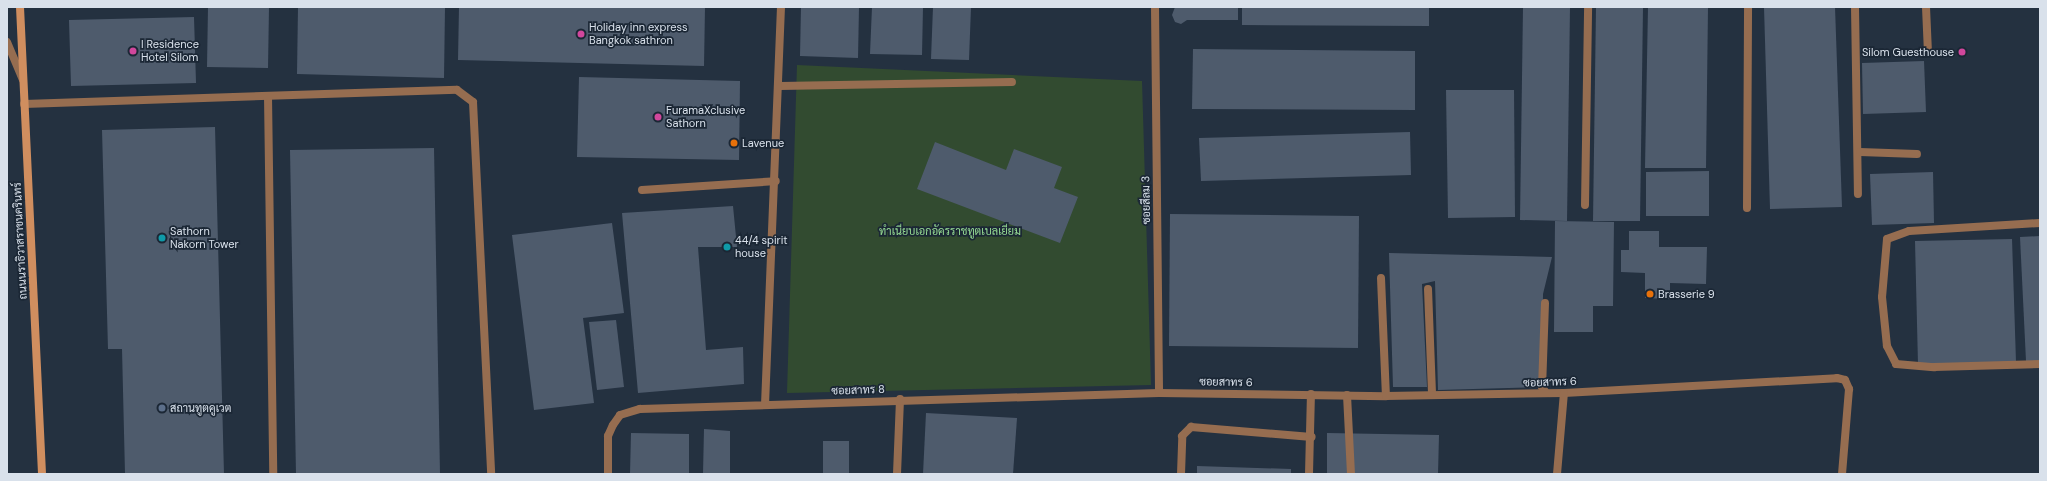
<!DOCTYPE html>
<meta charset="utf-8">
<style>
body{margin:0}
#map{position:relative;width:2047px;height:481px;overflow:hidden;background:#243140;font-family:"DM Sans",Sarabun,sans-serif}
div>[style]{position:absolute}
.green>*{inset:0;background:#324b30}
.building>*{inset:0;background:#4e5b6c}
.service>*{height:8px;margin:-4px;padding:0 4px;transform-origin:4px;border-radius:4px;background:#966d50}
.minor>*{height:8px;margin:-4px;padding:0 4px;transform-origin:4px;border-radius:4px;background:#966d50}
.secondary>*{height:8px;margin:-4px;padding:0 4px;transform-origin:4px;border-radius:4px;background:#d08e5f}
.dots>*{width:11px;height:11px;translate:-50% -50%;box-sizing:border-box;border:2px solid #1b2735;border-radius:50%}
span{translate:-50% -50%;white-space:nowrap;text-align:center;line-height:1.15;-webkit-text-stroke:3.5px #1b2735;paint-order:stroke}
.poi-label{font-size:11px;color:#d9e1eb}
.left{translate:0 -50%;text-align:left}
.right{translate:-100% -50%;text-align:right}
.street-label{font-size:11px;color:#d9e1eb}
.park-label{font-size:11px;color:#97dc94}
.frame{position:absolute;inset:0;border:8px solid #d9e1eb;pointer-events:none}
</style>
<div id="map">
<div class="green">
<i style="clip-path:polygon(797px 65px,1142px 81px,1151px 385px,787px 393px)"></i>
</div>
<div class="building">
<i style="clip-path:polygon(208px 7px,269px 7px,268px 68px,207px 67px)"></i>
<i style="clip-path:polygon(298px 7px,445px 7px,444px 78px,297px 74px)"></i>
<i style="clip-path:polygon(459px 7px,705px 7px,704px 66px,458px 60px)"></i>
<i style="clip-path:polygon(801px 7px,859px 7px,858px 58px,800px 56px)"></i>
<i style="clip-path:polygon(872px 7px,923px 7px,922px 55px,870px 54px)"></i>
<i style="clip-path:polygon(933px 7px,971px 7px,969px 60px,931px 59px)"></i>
<i style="clip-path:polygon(1238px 7px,1238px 20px,1187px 20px,1181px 24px,1175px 22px,1172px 15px,1175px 7px)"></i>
<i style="clip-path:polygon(1242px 7px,1429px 7px,1429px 26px,1242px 25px)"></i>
<i style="clip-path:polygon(1523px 7px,1570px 7px,1567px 221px,1520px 220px)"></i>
<i style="clip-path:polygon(1596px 7px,1643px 7px,1640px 221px,1593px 221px)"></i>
<i style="clip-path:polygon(1648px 7px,1708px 7px,1706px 168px,1645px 168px)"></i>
<i style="clip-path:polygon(1764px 7px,1835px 7px,1842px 207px,1770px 209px)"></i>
<i style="clip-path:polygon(194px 17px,196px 83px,71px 86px,69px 20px)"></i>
<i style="clip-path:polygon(1193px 49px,1415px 51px,1415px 110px,1192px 109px)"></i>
<i style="clip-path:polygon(1924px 61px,1926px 112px,1863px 114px,1862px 63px)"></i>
<i style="clip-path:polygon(579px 77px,740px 81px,739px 160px,577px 157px)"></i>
<i style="clip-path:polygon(1446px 90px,1514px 90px,1515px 217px,1448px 218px)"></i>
<i style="clip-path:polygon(215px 127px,224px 474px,125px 474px,122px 349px,108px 349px,102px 130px)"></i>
<i style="clip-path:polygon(1410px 132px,1411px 175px,1201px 181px,1199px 138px)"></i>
<i style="clip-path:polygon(935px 142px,1006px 170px,1014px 149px,1062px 167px,1054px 188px,1078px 197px,1060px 243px,917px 189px)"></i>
<i style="clip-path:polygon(434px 148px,440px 474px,296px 474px,290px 150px)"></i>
<i style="clip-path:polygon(1709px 171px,1709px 216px,1646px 216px,1646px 172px)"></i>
<i style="clip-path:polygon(1933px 172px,1934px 223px,1872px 225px,1870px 174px)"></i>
<i style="clip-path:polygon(733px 206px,737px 247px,698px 247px,706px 350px,743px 347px,744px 384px,638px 393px,622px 213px)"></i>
<i style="clip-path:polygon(1170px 214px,1359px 216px,1358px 348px,1169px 346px)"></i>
<i style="clip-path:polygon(1555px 221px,1614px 222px,1613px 306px,1593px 306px,1593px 332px,1554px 332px)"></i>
<i style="clip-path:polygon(612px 223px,624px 313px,583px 318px,594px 403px,534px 410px,512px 235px)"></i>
<i style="clip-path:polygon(1629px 231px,1659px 231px,1659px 247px,1707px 247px,1706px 284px,1670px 283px,1670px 299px,1645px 298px,1645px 273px,1621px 272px,1621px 250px,1629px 250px)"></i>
<i style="clip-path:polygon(2040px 236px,2040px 361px,2026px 361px,2020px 237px)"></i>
<i style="clip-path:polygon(2012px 239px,2016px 362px,1918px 364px,1915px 241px)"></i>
<i style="clip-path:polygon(1389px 253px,1552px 257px,1543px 294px,1542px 387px,1438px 390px,1435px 281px,1422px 284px,1427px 387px,1393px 387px)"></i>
<i style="clip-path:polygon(616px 320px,624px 387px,597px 390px,589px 322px)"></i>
<i style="clip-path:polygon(926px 413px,1017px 418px,1013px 474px,923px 474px)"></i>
<i style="clip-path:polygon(704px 429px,730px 431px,730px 474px,703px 474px)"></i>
<i style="clip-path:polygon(631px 433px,689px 434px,689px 474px,630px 474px)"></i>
<i style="clip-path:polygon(1327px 433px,1439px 435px,1438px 474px,1327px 474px)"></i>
<i style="clip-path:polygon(823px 441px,849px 441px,849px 474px,823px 474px)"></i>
<i style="clip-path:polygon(1197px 466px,1291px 469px,1291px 474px,1197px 474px)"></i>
</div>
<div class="service">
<i style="left:1855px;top:7px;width:187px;rotate:89.1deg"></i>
<i style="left:7px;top:42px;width:41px;rotate:67.2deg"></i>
<i style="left:780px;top:86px;width:232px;rotate:-1deg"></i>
<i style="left:268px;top:96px;width:378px;rotate:89.2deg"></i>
<i style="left:24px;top:104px;width:433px;rotate:-1.9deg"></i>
<i style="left:457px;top:90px;width:20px;rotate:37deg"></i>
<i style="left:473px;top:102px;width:372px;rotate:87.2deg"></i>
<i style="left:1860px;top:152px;width:57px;rotate:2deg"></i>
<i style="left:1585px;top:205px;width:198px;rotate:-89.1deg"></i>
<i style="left:1747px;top:208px;width:201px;rotate:-89.7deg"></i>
<i style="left:2040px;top:223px;width:131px;rotate:176.5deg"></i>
<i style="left:1909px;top:231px;width:23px;rotate:160deg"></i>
<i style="left:1887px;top:239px;width:58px;rotate:94.9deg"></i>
<i style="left:1882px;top:297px;width:49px;rotate:84.2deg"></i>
<i style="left:1887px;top:346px;width:20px;rotate:63deg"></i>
<i style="left:1896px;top:364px;width:38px;rotate:5deg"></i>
<i style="left:1934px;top:367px;width:106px;rotate:-1.6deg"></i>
<i style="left:1428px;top:289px;width:106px;rotate:87.8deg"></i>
<i style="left:1545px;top:303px;width:84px;rotate:92deg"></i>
<i style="left:1542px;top:387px;width:7px;rotate:56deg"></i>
<i style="left:897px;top:474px;width:75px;rotate:-87.7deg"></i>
</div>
<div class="minor">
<i style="left:1155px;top:7px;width:386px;rotate:89.4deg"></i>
<i style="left:1926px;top:7px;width:45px;rotate:87.5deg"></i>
<i style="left:642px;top:190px;width:134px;rotate:-3.8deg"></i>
<i style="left:1381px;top:278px;width:118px;rotate:87.6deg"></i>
<i style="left:1347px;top:395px;width:79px;rotate:87.1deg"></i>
<i style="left:765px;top:405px;width:398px;rotate:-87.7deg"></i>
<i style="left:608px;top:474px;width:38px;rotate:-90deg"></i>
<i style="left:608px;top:436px;width:12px;rotate:-66deg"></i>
<i style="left:613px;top:425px;width:12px;rotate:-55deg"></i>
<i style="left:620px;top:415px;width:21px;rotate:-17deg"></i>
<i style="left:640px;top:409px;width:519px;rotate:-1.77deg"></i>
<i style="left:1159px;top:393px;width:227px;rotate:0.8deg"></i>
<i style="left:1386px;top:396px;width:178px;rotate:-1deg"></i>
<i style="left:1564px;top:393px;width:273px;rotate:-3.1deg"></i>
<i style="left:1837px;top:378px;width:8px;rotate:14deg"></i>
<i style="left:1845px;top:380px;width:10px;rotate:66deg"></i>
<i style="left:1849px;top:389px;width:85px;rotate:94.7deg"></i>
<i style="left:1181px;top:474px;width:38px;rotate:-88deg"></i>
<i style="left:1182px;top:436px;width:13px;rotate:-45deg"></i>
<i style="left:1191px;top:427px;width:121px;rotate:4.7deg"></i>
<i style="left:1309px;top:474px;width:80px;rotate:-88.6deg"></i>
<i style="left:1557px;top:474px;width:81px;rotate:-85.1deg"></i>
</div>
<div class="secondary">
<i style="left:20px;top:7px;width:468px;rotate:87.3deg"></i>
</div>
<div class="dots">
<i style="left:581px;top:34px;background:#d1479c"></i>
<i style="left:133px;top:51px;background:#d1479c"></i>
<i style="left:1962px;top:52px;background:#d1479c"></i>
<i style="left:658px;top:117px;background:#d1479c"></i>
<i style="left:734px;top:143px;background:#e8710a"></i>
<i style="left:162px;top:238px;background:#0f9aa8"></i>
<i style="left:727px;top:247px;background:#0f9aa8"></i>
<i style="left:1650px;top:294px;background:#e8710a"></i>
<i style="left:162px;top:408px;background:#5c6f8a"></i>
</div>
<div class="poi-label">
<span class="left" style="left:589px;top:34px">Holiday inn express<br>Bangkok sathron</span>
<span class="left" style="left:141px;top:51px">I Residence<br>Hotel Silom</span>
<span class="right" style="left:1954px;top:52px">Silom Guesthouse</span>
<span class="left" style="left:666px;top:117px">FuramaXclusive<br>Sathorn</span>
<span class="left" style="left:742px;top:143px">Lavenue</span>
<span class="left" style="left:170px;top:238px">Sathorn<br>Nakorn Tower</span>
<span class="left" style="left:735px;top:247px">44/4 spirit<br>house</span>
<span class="left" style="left:1658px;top:294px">Brasserie 9</span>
<span class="left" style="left:170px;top:408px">สถานทูตคูเวต</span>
</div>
<div class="street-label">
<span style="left:1146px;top:200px;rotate:-91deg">ซอยสีลม 3</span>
<span style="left:20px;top:241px;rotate:-93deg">ถนนนราธิวาสราชนครินทร์</span>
<span style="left:1226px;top:382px;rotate:1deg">ซอยสาทร 6</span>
<span style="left:1550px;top:382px;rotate:-2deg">ซอยสาทร 6</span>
<span style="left:858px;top:390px;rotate:-2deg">ซอยสาทร 8</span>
</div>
<div class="park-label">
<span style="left:950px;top:231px">ทำเนียบเอกอัครราชทูตเบลเยียม</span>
</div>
<div class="frame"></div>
</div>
